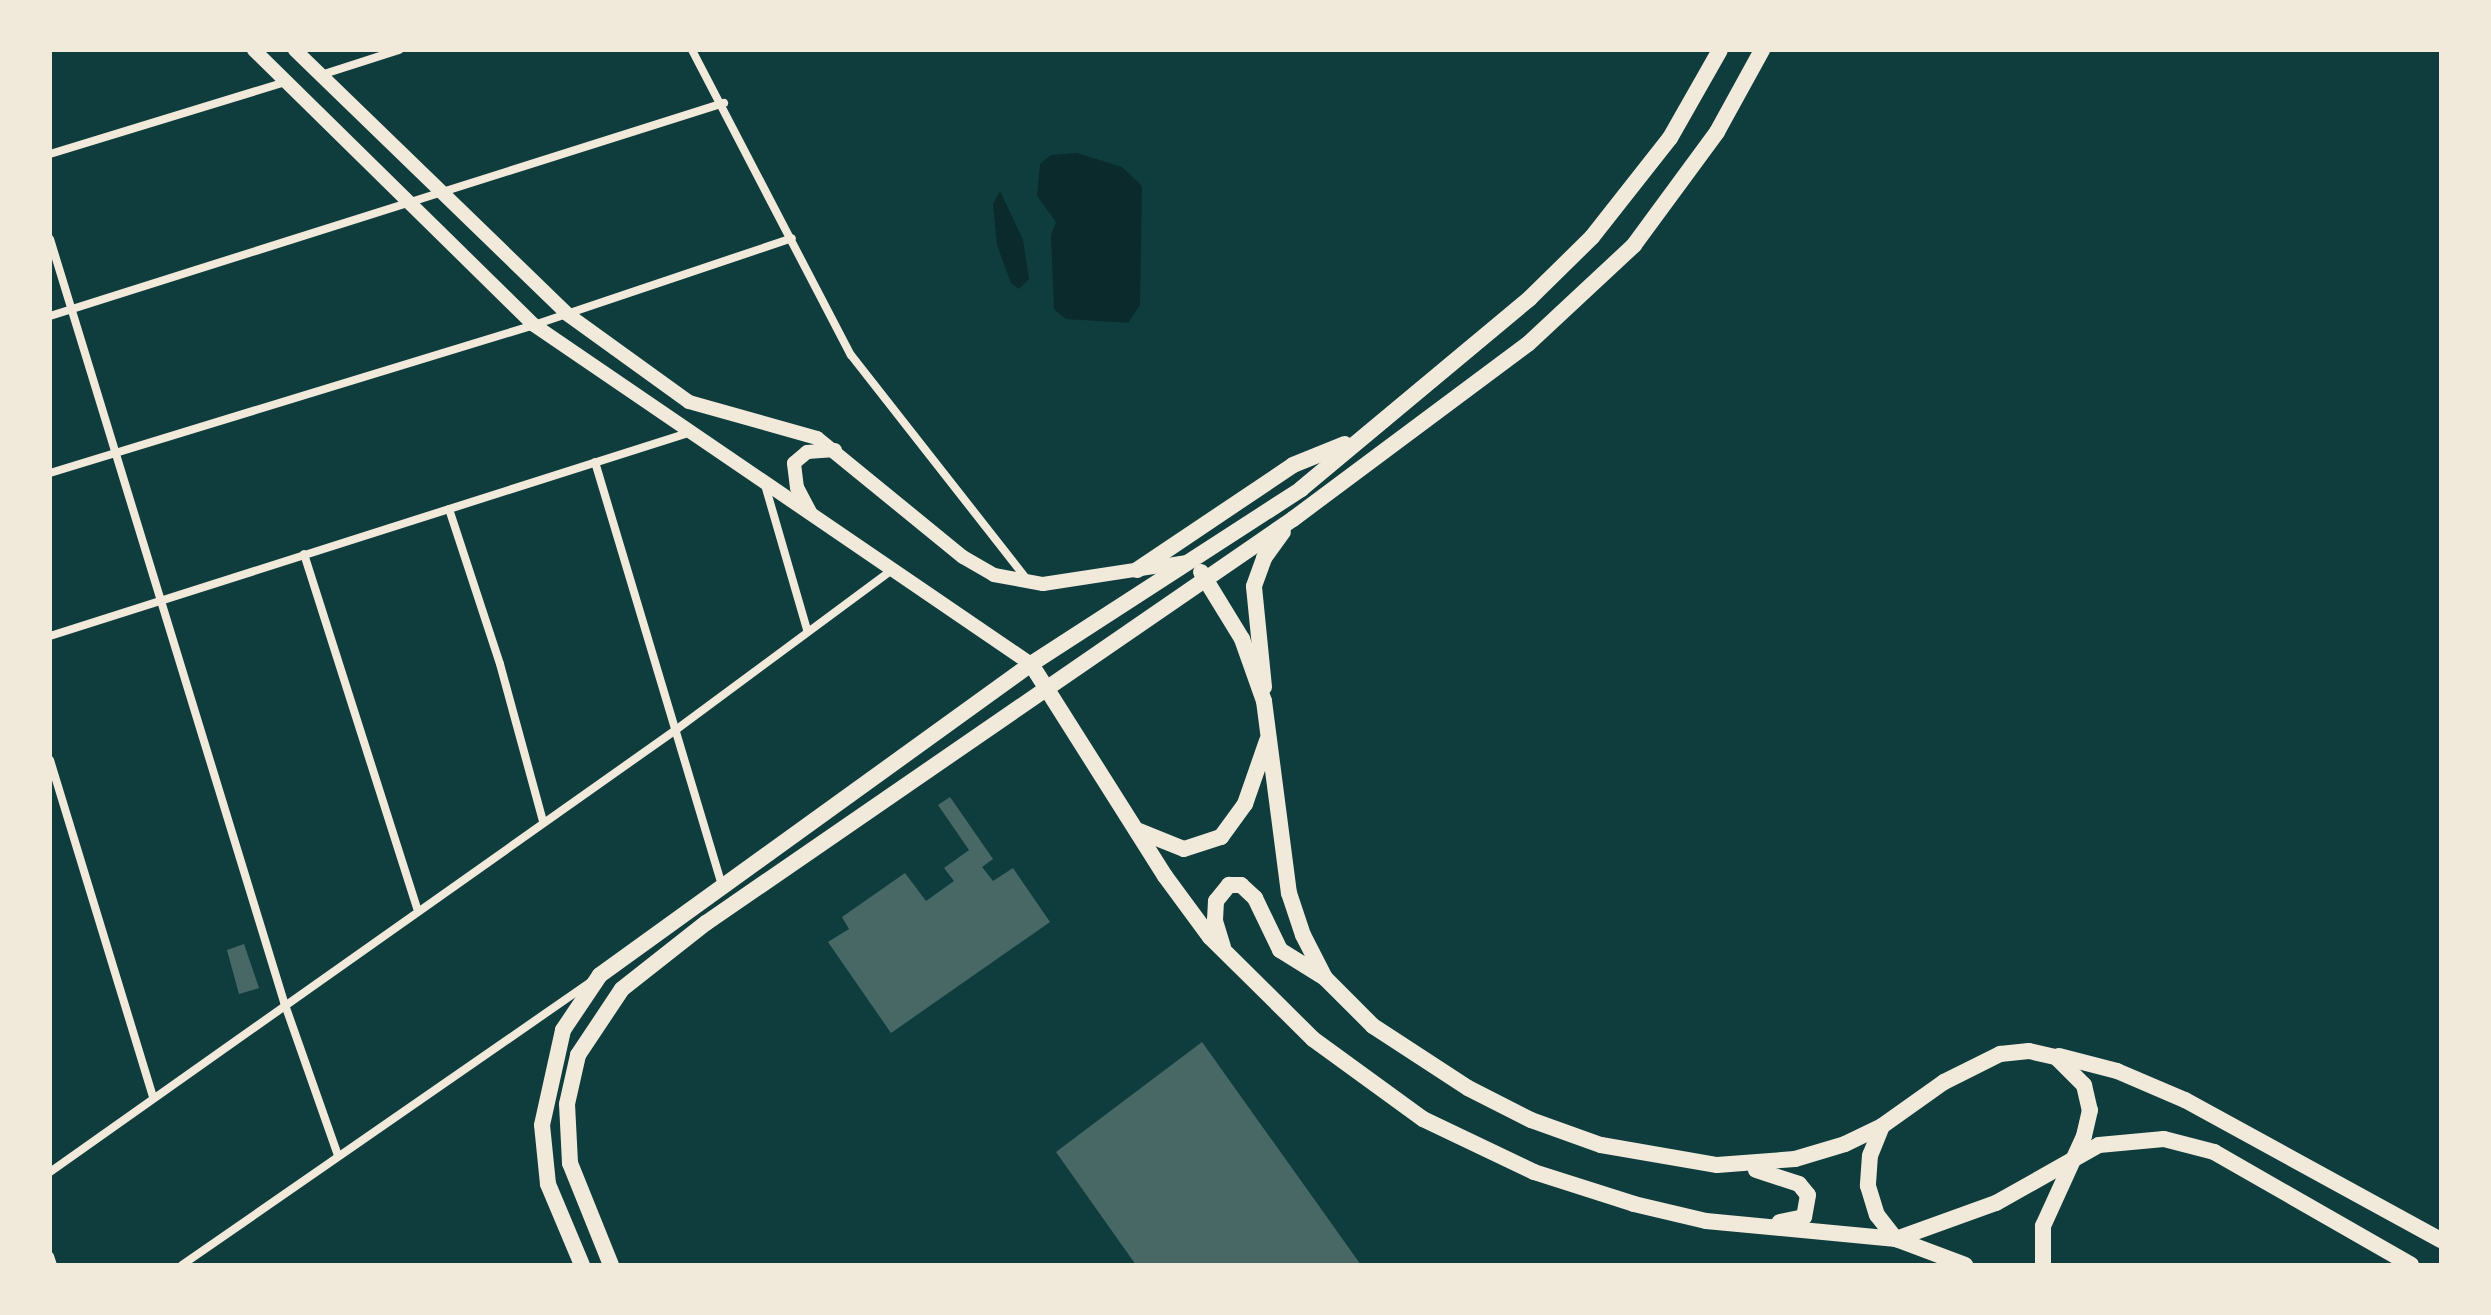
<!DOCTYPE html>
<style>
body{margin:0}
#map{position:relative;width:2491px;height:1315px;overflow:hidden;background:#0f3d3e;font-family:Ubuntu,sans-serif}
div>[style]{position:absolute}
.water>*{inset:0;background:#0a2a2b}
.building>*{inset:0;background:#486865}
.minor>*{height:8px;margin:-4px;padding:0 4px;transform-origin:4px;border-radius:4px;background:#f1e9da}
.tertiary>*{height:14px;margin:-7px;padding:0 7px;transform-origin:7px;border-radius:7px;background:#f1e9da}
.secondary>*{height:16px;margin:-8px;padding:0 8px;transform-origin:8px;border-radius:8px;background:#f1e9da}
span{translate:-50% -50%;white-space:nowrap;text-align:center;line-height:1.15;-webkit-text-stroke:8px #f1e9da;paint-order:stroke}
.frame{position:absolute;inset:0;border:52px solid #f1e9da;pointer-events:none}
</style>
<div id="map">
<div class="water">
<i style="clip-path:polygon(1077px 153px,1122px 167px,1142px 186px,1140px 305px,1128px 323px,1066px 319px,1054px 309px,1051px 235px,1056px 222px,1037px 196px,1040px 164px,1051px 155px)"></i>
<i style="clip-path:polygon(1000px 191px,1023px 240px,1029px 279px,1019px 289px,1011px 283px,997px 245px,993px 204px)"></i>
</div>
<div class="building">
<i style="clip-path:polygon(950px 797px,993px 859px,982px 867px,993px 881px,1013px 868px,1050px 922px,891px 1033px,828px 942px,849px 929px,842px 917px,905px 873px,926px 901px,954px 881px,944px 868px,969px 850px,938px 805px)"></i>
<i style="clip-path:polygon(244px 944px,259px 988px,239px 994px,227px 950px)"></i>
<i style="clip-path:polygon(1202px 1042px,1361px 1265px,1136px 1265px,1056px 1152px)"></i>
</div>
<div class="minor">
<i style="left:692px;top:50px;width:344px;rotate:62.5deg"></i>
<i style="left:851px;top:355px;width:287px;rotate:51.9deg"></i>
<i style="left:321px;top:75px;width:82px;rotate:-17.8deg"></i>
<i style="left:50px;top:154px;width:247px;rotate:-17deg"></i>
<i style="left:50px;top:239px;width:798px;rotate:72.95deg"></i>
<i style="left:284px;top:1002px;width:162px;rotate:70.6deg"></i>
<i style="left:50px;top:316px;width:707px;rotate:-17.54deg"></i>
<i style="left:595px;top:462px;width:442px;rotate:73.3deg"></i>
<i style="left:50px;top:473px;width:506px;rotate:-17deg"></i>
<i style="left:534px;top:325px;width:272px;rotate:-18.6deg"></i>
<i style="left:765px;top:485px;width:151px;rotate:73.8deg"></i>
<i style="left:449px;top:509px;width:163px;rotate:71.8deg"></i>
<i style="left:500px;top:664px;width:163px;rotate:74.7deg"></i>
<i style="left:304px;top:554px;width:372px;rotate:72.3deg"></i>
<i style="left:50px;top:636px;width:670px;rotate:-17.65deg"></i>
<i style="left:50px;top:760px;width:351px;rotate:73deg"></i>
<i style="left:50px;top:1172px;width:768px;rotate:-35.24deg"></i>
<i style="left:677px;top:729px;width:269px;rotate:-36.5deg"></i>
<i style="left:50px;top:1256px;width:9px;rotate:72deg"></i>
<i style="left:182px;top:1265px;width:497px;rotate:-34.7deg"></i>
</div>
<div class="tertiary">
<i style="left:254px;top:50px;width:392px;rotate:44.5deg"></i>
<i style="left:534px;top:325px;width:602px;rotate:34.3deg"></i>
<i style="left:295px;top:50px;width:379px;rotate:44.1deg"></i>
<i style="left:567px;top:314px;width:150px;rotate:35.8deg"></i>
<i style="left:689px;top:402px;width:133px;rotate:15.7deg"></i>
<i style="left:817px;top:438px;width:188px;rotate:39.2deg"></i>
<i style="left:963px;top:557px;width:36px;rotate:30deg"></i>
<i style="left:994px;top:575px;width:50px;rotate:10.4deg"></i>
<i style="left:1043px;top:584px;width:146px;rotate:-8.7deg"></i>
<i style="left:810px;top:512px;width:27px;rotate:-118deg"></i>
<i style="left:797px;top:488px;width:25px;rotate:-97deg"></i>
<i style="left:794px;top:463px;width:17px;rotate:-40deg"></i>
<i style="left:807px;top:452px;width:28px;rotate:-4deg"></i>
</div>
<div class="secondary">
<i style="left:1137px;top:570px;width:188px;rotate:-33.9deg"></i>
<i style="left:1293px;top:465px;width:56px;rotate:-22deg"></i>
<i style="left:1201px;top:572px;width:79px;rotate:58.5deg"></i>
<i style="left:1242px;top:639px;width:66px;rotate:70.5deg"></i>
<i style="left:1264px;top:701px;width:194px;rotate:82.6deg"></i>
<i style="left:1289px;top:893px;width:44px;rotate:71.6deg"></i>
<i style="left:1303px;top:935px;width:48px;rotate:62.9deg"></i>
<i style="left:1325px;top:978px;width:68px;rotate:45deg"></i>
<i style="left:1373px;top:1026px;width:113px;rotate:33.1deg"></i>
<i style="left:1468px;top:1088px;width:71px;rotate:26.9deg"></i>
<i style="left:1531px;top:1120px;width:74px;rotate:19.7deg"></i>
<i style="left:1601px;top:1145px;width:118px;rotate:9.8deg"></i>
<i style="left:1717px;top:1165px;width:78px;rotate:-4.4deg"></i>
<i style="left:1795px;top:1159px;width:52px;rotate:-16.7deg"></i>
<i style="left:1845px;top:1144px;width:41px;rotate:-25.9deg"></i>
<i style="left:1882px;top:1126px;width:76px;rotate:-35.4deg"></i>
<i style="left:1944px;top:1082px;width:63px;rotate:-26.6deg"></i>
<i style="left:2000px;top:1054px;width:29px;rotate:-6deg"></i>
<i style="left:2029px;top:1051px;width:28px;rotate:13deg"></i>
<i style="left:2056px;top:1057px;width:40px;rotate:45deg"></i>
<i style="left:2084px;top:1085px;width:26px;rotate:77deg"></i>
<i style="left:2090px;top:1110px;width:27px;rotate:103deg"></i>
<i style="left:2084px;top:1136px;width:99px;rotate:114.5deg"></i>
<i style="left:2043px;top:1226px;width:39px;rotate:90deg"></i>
<i style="left:1031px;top:664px;width:251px;rotate:57.7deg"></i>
<i style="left:1165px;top:876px;width:76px;rotate:53.6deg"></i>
<i style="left:1210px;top:937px;width:145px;rotate:44.7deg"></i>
<i style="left:1313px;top:1039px;width:136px;rotate:36deg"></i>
<i style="left:1423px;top:1119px;width:123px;rotate:25.5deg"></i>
<i style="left:1534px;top:1172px;width:105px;rotate:17.7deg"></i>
<i style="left:1634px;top:1204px;width:74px;rotate:13.3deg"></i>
<i style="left:1706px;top:1221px;width:191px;rotate:5.4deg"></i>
<i style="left:1896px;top:1239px;width:74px;rotate:20.6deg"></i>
<i style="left:1264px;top:687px;width:101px;rotate:-95.7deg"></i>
<i style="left:1254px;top:586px;width:30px;rotate:-70deg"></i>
<i style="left:1264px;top:558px;width:32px;rotate:-54deg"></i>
<i style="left:1139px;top:831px;width:48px;rotate:21.8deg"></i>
<i style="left:1184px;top:849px;width:39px;rotate:-18deg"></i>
<i style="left:1221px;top:837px;width:41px;rotate:-54deg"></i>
<i style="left:1245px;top:804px;width:67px;rotate:-70.8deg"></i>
<i style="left:1223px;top:947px;width:28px;rotate:-107deg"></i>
<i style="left:1215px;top:920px;width:19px;rotate:-87deg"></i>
<i style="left:1216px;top:901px;width:21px;rotate:-51deg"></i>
<i style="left:1229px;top:885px;width:12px"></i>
<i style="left:1241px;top:885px;width:19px;rotate:43deg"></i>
<i style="left:1255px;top:898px;width:58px;rotate:64.3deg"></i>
<i style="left:1280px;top:950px;width:53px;rotate:31.9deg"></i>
<i style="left:2059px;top:1056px;width:60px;rotate:14.5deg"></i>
<i style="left:2117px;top:1071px;width:74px;rotate:23.1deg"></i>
<i style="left:2185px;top:1100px;width:292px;rotate:28.7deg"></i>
<i style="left:1882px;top:1126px;width:31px;rotate:112deg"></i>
<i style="left:1870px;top:1155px;width:31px;rotate:94deg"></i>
<i style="left:1868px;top:1186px;width:30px;rotate:73deg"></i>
<i style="left:1877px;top:1215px;width:31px;rotate:52deg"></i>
<i style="left:1896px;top:1239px;width:106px;rotate:-19.8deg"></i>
<i style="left:1996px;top:1203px;width:118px;rotate:-29.4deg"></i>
<i style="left:2099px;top:1145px;width:65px;rotate:-5.3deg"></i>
<i style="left:2164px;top:1139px;width:52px;rotate:14.6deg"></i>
<i style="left:2214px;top:1152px;width:227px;rotate:29.8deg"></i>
<i style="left:1756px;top:1170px;width:45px;rotate:18deg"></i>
<i style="left:1799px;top:1184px;width:14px;rotate:51deg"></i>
<i style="left:1808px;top:1195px;width:22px;rotate:100deg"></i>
<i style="left:1804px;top:1217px;width:25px;rotate:168deg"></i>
<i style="left:582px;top:1265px;width:88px;rotate:-112.8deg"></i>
<i style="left:548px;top:1184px;width:59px;rotate:-95.8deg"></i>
<i style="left:542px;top:1125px;width:97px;rotate:-77.5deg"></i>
<i style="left:563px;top:1030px;width:66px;rotate:-56.1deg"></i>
<i style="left:600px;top:975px;width:531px;rotate:-35.81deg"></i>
<i style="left:1031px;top:664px;width:322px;rotate:-32.9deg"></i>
<i style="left:1301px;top:489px;width:298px;rotate:-39.8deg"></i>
<i style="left:1530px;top:298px;width:87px;rotate:-44.5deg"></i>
<i style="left:1592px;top:237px;width:126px;rotate:-51.8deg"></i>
<i style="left:1670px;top:138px;width:101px;rotate:-60.4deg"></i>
<i style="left:611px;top:1265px;width:110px;rotate:-111.9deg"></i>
<i style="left:570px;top:1163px;width:59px;rotate:-92.9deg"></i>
<i style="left:567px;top:1104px;width:50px;rotate:-77.3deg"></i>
<i style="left:578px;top:1055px;width:79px;rotate:-56.3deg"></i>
<i style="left:622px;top:989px;width:107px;rotate:-38.2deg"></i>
<i style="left:706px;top:923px;width:713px;rotate:-34.54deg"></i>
<i style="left:1293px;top:519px;width:293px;rotate:-36.7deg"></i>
<i style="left:1528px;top:344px;width:145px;rotate:-43deg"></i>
<i style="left:1634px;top:245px;width:140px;rotate:-53.7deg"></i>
<i style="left:1717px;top:132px;width:94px;rotate:-61.2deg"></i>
</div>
<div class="frame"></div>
</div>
